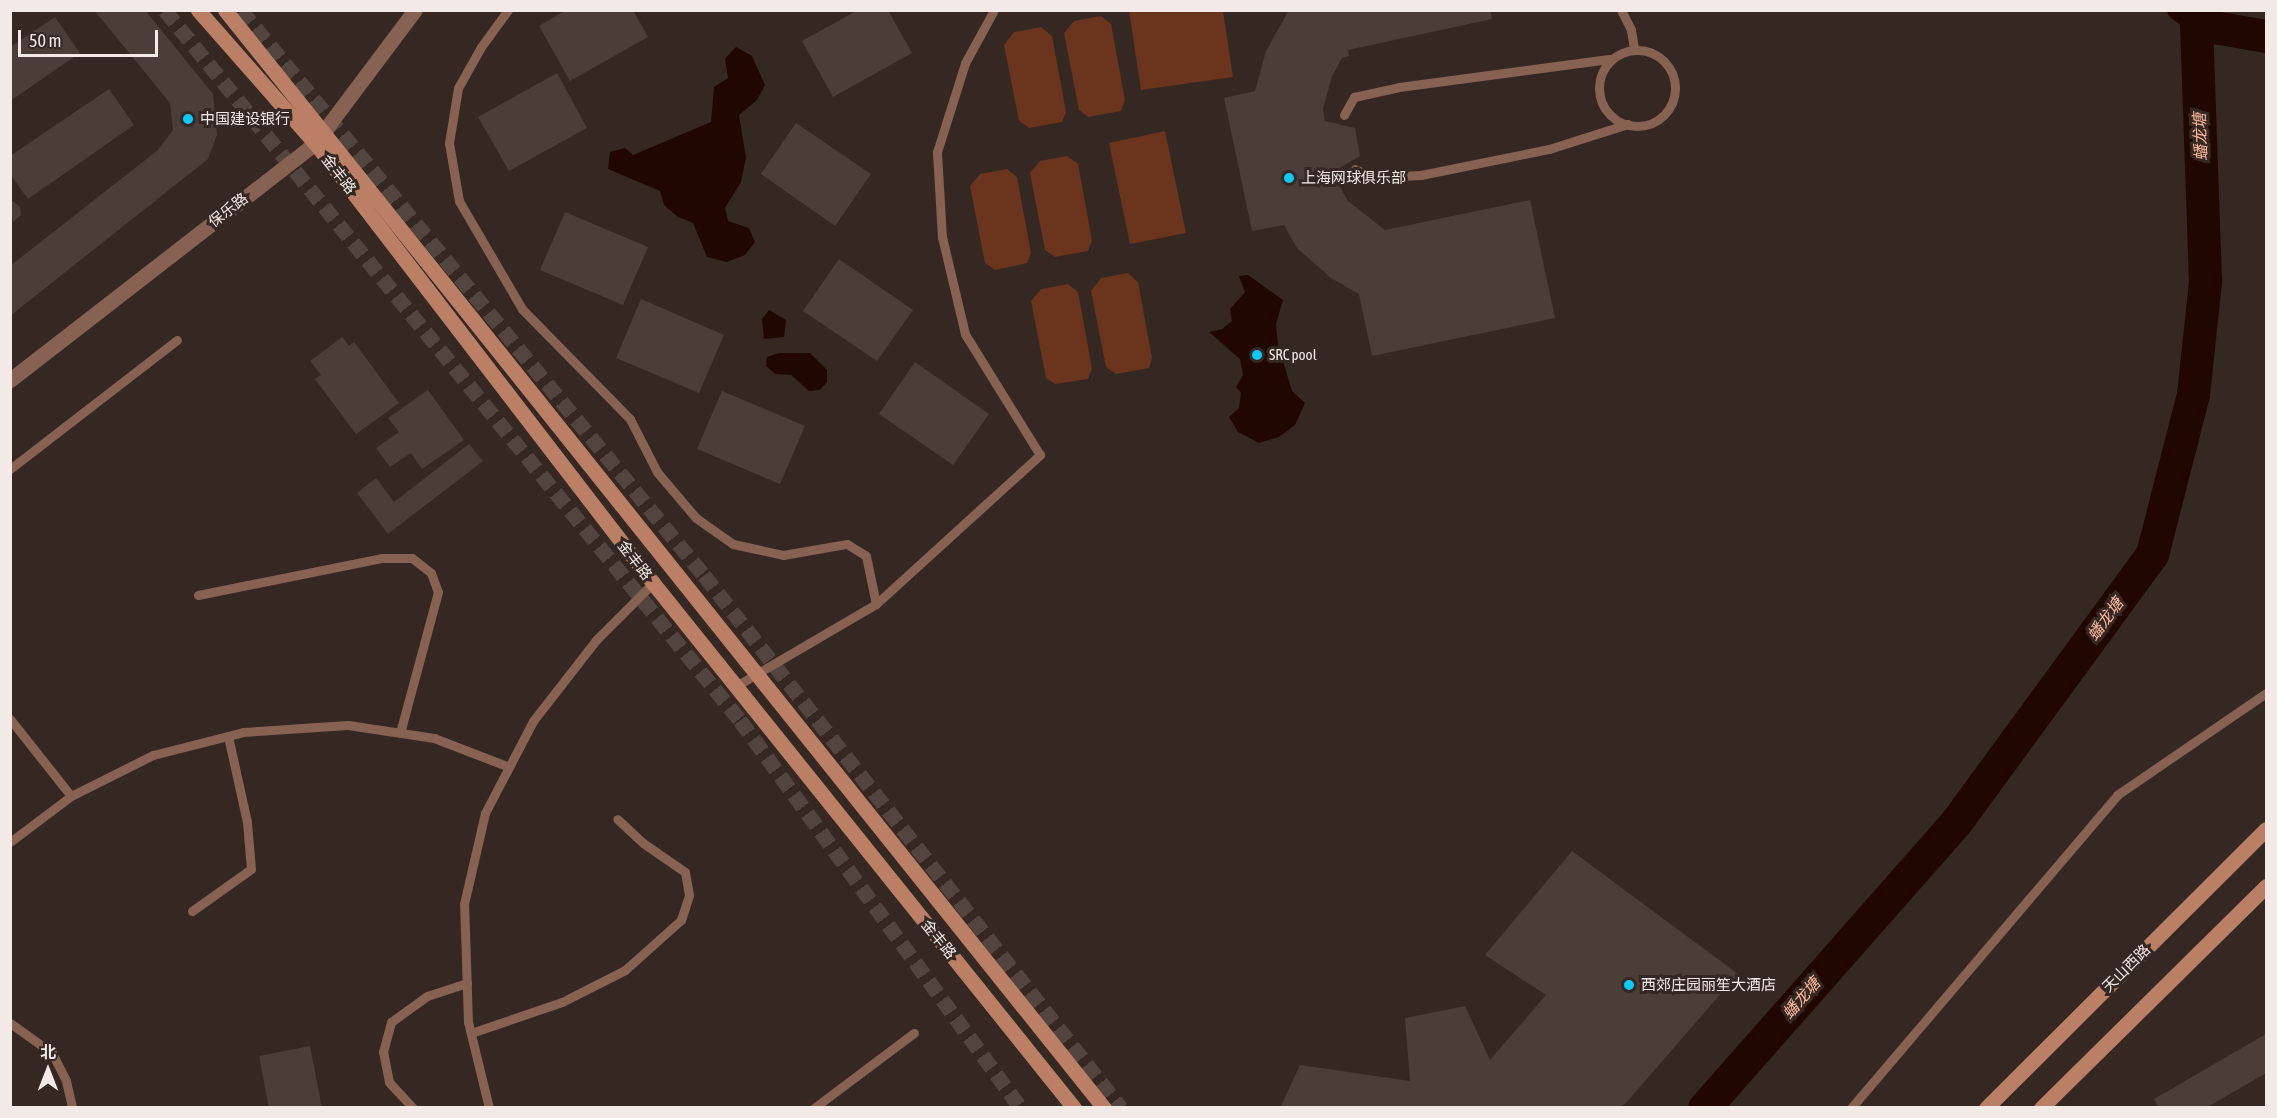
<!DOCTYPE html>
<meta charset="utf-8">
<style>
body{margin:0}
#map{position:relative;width:2277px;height:1118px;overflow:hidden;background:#352822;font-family:"Asap Condensed","Noto Sans SC",sans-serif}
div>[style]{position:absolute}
.green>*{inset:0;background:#6a341d}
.water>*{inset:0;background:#200700}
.canal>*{height:20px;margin:-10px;padding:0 10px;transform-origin:10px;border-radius:10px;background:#200700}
.river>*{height:33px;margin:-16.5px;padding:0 16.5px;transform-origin:16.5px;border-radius:16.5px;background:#200700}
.building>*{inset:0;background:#4b3d37}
.primary-tunnel>*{height:15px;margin-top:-7.5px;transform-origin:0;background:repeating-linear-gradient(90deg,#524540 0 15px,transparent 0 23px)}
.service>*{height:9px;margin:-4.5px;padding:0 4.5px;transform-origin:4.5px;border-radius:4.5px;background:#876152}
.service>.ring{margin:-4.5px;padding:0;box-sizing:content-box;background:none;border:9px solid #876152;border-radius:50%}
.tertiary>*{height:15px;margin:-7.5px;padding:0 7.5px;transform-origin:7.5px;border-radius:7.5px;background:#876152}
.secondary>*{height:15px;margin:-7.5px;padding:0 7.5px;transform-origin:7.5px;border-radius:7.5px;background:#bb7f66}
.dots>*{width:16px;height:16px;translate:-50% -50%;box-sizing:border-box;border:3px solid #352822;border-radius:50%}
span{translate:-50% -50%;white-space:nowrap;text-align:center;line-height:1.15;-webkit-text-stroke:6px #352822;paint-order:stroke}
.poi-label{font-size:15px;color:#f3eae7}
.left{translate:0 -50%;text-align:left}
.street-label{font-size:15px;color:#f3eae7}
.water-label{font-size:16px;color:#ffb89c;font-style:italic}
.frame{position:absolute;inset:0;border:12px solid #f3eae7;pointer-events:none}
.north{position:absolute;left:18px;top:1040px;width:60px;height:60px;-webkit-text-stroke:4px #352822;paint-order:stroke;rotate:0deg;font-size:16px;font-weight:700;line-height:24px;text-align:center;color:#f3eae7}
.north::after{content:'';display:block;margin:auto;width:21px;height:27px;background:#f3eae7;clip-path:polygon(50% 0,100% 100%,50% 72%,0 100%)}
.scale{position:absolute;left:18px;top:30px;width:140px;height:27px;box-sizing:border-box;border:3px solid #f3eae7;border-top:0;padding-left:8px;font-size:18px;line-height:21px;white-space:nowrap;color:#f3eae7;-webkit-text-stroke:4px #352822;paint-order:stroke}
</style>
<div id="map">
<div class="green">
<i style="clip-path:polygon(1129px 11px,1223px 11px,1233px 77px,1141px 90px)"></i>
<i style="clip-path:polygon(1101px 16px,1111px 24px,1125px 100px,1121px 111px,1088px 117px,1079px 110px,1064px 33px,1074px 21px)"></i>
<i style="clip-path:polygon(1041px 27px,1052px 36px,1066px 112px,1062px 122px,1029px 128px,1019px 121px,1004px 45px,1014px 32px)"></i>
<i style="clip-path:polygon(1165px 131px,1186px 233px,1130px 244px,1109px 143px)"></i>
<i style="clip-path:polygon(1067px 156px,1078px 164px,1092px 240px,1088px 251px,1055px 257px,1045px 250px,1030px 173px,1040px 161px)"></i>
<i style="clip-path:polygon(1007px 169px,1017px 177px,1031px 253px,1027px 263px,995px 270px,985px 263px,970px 186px,980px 174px)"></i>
<i style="clip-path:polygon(1128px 273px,1138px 282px,1152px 358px,1149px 368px,1116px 374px,1106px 367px,1091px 291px,1101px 278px)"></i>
<i style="clip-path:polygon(1068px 284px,1078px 292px,1092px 368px,1088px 379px,1055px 384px,1046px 378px,1031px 301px,1041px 289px)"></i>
</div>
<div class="water">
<i style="clip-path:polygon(736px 47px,752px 56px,765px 85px,757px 100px,739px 115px,746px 158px,741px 182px,725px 208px,728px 221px,749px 228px,755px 242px,745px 255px,727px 262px,707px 257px,693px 223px,678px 217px,664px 205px,660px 191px,608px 169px,610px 152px,625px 148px,633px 155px,711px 122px,714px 87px,728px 78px,725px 59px)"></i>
<i style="clip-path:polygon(1248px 275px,1283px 300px,1276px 324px,1278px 345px,1292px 391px,1305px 403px,1295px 425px,1279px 437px,1259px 443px,1238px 432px,1229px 417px,1239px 408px,1241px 393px,1236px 387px,1243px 375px,1240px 359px,1209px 332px,1222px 329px,1232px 321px,1230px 309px,1245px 292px,1239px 276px)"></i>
<i style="clip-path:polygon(769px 310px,786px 320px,784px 337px,764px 339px,762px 319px)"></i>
<i style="clip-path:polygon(779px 353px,810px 353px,827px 370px,827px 382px,820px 390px,809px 391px,791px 375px,775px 374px,766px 366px,767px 357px)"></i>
</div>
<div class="canal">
<i style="left:2177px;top:10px;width:24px;rotate:36deg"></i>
</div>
<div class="river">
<i style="left:2196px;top:24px;width:71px;rotate:9.7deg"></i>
<i style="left:1704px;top:1108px;width:381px;rotate:-48.6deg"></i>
<i style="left:1956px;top:822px;width:332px;rotate:-53.8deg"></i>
<i style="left:2152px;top:554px;width:165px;rotate:-75.6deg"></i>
<i style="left:2193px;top:394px;width:114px;rotate:-83.9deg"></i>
<i style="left:2205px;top:281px;width:257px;rotate:-92deg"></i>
<i style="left:2196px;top:24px;width:16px;rotate:-63deg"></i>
</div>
<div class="building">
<i style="clip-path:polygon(94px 10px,145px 10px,213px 94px,217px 135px,208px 159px,10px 316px,10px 266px,158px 150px,173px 130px,170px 103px)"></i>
<i style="clip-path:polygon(566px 10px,633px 10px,648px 37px,570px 81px,539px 26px)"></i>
<i style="clip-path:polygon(858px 10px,888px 10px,912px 53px,833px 97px,802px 41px)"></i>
<i style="clip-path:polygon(1289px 10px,1490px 10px,1492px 19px,1348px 50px,1349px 56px,1342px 58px,1332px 76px,1323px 109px,1325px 121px,1355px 128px,1360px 156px,1336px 170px,1339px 185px,1348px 201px,1385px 230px,1530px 200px,1555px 318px,1372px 356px,1359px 294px,1331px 278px,1297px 248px,1284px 225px,1252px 231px,1224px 98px,1255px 91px,1266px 51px)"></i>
<i style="clip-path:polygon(55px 17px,80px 53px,10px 101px,10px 47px)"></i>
<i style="clip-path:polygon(557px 73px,587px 128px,509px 171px,478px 117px)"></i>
<i style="clip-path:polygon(109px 89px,134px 125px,28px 199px,10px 174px,10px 156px)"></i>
<i style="clip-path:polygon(796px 123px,871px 174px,835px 226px,761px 174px)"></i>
<i style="clip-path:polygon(10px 199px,20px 207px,21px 215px,13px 222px)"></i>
<i style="clip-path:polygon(565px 212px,648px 247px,623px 305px,540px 270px)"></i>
<i style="clip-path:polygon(839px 259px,913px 310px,877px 361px,803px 311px)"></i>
<i style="clip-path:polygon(641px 299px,724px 335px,699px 393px,616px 358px)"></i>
<i style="clip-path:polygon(342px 337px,349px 346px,354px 342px,399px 403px,356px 434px,315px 379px,321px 375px,310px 361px)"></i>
<i style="clip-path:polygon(915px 362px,989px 414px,953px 465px,879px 414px)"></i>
<i style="clip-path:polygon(428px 390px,464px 440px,422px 469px,411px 453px,390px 467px,376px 448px,399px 432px,388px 418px)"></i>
<i style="clip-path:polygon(722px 391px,805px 426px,780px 484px,697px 449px)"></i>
<i style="clip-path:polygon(469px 444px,483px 461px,388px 534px,357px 493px,376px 478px,394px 502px)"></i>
<i style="clip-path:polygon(1572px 851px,1738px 974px,1625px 1104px,1618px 1108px,1280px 1108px,1300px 1065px,1410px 1081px,1405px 1018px,1465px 1006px,1490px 1060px,1546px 995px,1485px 955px)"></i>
<i style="clip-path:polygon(2266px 1034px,2266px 1073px,2206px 1108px,2159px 1108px,2154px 1099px)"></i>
<i style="clip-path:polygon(310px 1046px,322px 1108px,269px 1108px,259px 1056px)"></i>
</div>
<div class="primary-tunnel">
<i style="left:165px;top:10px;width:914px;rotate:51deg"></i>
<i style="left:740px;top:720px;width:479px;rotate:54.1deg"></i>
<i style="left:241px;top:10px;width:730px;rotate:50.67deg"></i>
<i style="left:704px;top:575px;width:677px;rotate:51.96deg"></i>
</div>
<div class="service">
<i style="left:508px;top:10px;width:46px;rotate:126.1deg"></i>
<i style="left:481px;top:47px;width:47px;rotate:119.3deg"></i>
<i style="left:458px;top:88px;width:56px;rotate:99.3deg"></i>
<i style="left:449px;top:143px;width:59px;rotate:80.2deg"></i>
<i style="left:459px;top:201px;width:125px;rotate:59.7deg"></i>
<i style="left:522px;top:309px;width:154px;rotate:45.5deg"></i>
<i style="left:630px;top:419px;width:59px;rotate:63deg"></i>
<i style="left:657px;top:472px;width:60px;rotate:49.7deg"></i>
<i style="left:696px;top:518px;width:45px;rotate:35.1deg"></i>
<i style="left:733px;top:544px;width:51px;rotate:12.4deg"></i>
<i style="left:783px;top:555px;width:65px;rotate:-9.8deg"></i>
<i style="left:847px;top:544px;width:22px;rotate:32deg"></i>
<i style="left:866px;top:556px;width:49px;rotate:78.2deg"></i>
<i style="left:1621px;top:10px;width:22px;rotate:63deg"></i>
<i style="left:1631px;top:30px;width:18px;rotate:81deg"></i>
<i class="ring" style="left:1599px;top:50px;width:67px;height:67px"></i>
<i style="left:1344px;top:115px;width:21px;rotate:-61deg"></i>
<i style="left:1354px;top:97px;width:46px;rotate:-12.5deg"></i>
<i style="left:1399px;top:87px;width:212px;rotate:-7.6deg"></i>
<i style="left:1355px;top:169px;width:20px;rotate:24deg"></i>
<i style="left:1373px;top:177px;width:48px;rotate:-2.4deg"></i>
<i style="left:1421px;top:175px;width:131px;rotate:-11.5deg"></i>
<i style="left:1549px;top:149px;width:83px;rotate:-17.6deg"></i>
<i style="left:10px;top:469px;width:211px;rotate:-37.7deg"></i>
<i style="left:198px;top:595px;width:187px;rotate:-11.4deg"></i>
<i style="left:381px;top:558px;width:31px"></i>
<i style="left:412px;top:558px;width:24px;rotate:38deg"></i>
<i style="left:431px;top:573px;width:20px;rotate:70deg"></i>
<i style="left:438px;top:592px;width:146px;rotate:105.1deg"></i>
<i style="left:736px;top:686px;width:162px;rotate:-30.4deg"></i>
<i style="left:876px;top:604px;width:222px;rotate:-42.3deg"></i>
<i style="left:1040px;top:455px;width:142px;rotate:-121.8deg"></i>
<i style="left:965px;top:334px;width:100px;rotate:-103.3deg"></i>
<i style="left:942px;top:237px;width:85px;rotate:-93.4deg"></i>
<i style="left:937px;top:152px;width:93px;rotate:-72.5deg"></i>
<i style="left:965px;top:63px;width:60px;rotate:-61.3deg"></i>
<i style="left:10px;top:719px;width:98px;rotate:51.6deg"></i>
<i style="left:10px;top:842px;width:76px;rotate:-37deg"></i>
<i style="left:71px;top:796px;width:92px;rotate:-26.6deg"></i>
<i style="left:153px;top:755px;width:93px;rotate:-14.3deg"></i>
<i style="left:243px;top:732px;width:105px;rotate:-3.8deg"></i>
<i style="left:348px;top:725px;width:87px;rotate:8.6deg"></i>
<i style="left:434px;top:738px;width:80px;rotate:21.1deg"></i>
<i style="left:192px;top:911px;width:72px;rotate:-35.4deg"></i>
<i style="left:251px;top:869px;width:47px;rotate:-94.9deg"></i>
<i style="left:247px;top:822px;width:88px;rotate:-102.5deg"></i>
<i style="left:10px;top:1023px;width:52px;rotate:35.5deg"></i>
<i style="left:52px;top:1053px;width:31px;rotate:63deg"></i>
<i style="left:66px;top:1081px;width:28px;rotate:77deg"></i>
<i style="left:471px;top:1033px;width:96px;rotate:-18.8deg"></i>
<i style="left:562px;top:1002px;width:71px;rotate:-26.9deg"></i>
<i style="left:625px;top:970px;width:75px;rotate:-41.8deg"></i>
<i style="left:681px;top:920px;width:26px;rotate:-72deg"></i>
<i style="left:689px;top:895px;width:23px;rotate:-100deg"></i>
<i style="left:685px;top:872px;width:51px;rotate:-145.4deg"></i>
<i style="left:643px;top:843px;width:35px;rotate:-137deg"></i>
<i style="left:413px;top:1108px;width:35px;rotate:-133deg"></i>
<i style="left:389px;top:1082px;width:31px;rotate:-101deg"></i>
<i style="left:383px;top:1052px;width:31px;rotate:-75deg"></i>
<i style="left:391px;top:1022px;width:44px;rotate:-35.8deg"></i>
<i style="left:427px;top:996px;width:42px;rotate:-18deg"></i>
<i style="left:489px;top:1108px;width:89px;rotate:-103.7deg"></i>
<i style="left:468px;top:1022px;width:118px;rotate:-91.9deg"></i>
<i style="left:464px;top:904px;width:93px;rotate:-77deg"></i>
<i style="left:485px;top:813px;width:104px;rotate:-62.4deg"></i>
<i style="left:533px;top:721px;width:103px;rotate:-52.1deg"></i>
<i style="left:596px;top:640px;width:81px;rotate:-45deg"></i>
<i style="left:814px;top:1108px;width:125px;rotate:-36.9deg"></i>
<i style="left:1851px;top:1108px;width:411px;rotate:-49.6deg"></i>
<i style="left:2117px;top:795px;width:181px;rotate:-34.4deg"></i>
</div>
<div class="tertiary">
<i style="left:10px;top:380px;width:386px;rotate:-37.8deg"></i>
<i style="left:315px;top:143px;width:166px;rotate:-53.1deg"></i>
</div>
<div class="secondary">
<i style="left:198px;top:10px;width:177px;rotate:48.7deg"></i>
<i style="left:315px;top:143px;width:555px;rotate:52.47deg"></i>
<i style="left:653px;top:583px;width:673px;rotate:51.27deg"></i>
<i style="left:225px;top:10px;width:1407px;rotate:51.32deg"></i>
<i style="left:1986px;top:1108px;width:395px;rotate:-44.9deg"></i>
<i style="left:2041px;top:1108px;width:316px;rotate:-44.6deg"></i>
</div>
<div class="dots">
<i style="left:188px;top:119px;background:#0acafa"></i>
<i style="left:1289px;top:178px;background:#0acafa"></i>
<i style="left:1257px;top:355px;background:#0acafa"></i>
<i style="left:1629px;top:985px;background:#0acafa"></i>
</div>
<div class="poi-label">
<span class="left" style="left:200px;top:119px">中国建设银行</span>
<span class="left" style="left:1301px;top:178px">上海网球俱乐部</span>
<span class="left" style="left:1269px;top:355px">SRC pool</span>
<span class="left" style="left:1641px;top:985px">西郊庄园丽笙大酒店</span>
</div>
<div class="street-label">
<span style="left:339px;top:174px;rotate:52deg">金丰路</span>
<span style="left:228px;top:210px;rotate:-38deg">保乐路</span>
<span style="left:635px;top:560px;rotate:52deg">金丰路</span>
<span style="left:939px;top:939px;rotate:51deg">金丰路</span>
<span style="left:2126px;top:968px;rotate:-45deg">天山西路</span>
</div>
<div class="water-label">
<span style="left:2200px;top:137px;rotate:-92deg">蟠龙塘</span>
<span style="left:2105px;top:619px;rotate:-54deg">蟠龙塘</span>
<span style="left:1801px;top:998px;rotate:-49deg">蟠龙塘</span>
</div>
<div class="frame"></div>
<div class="north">北</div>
<div class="scale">50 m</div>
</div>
